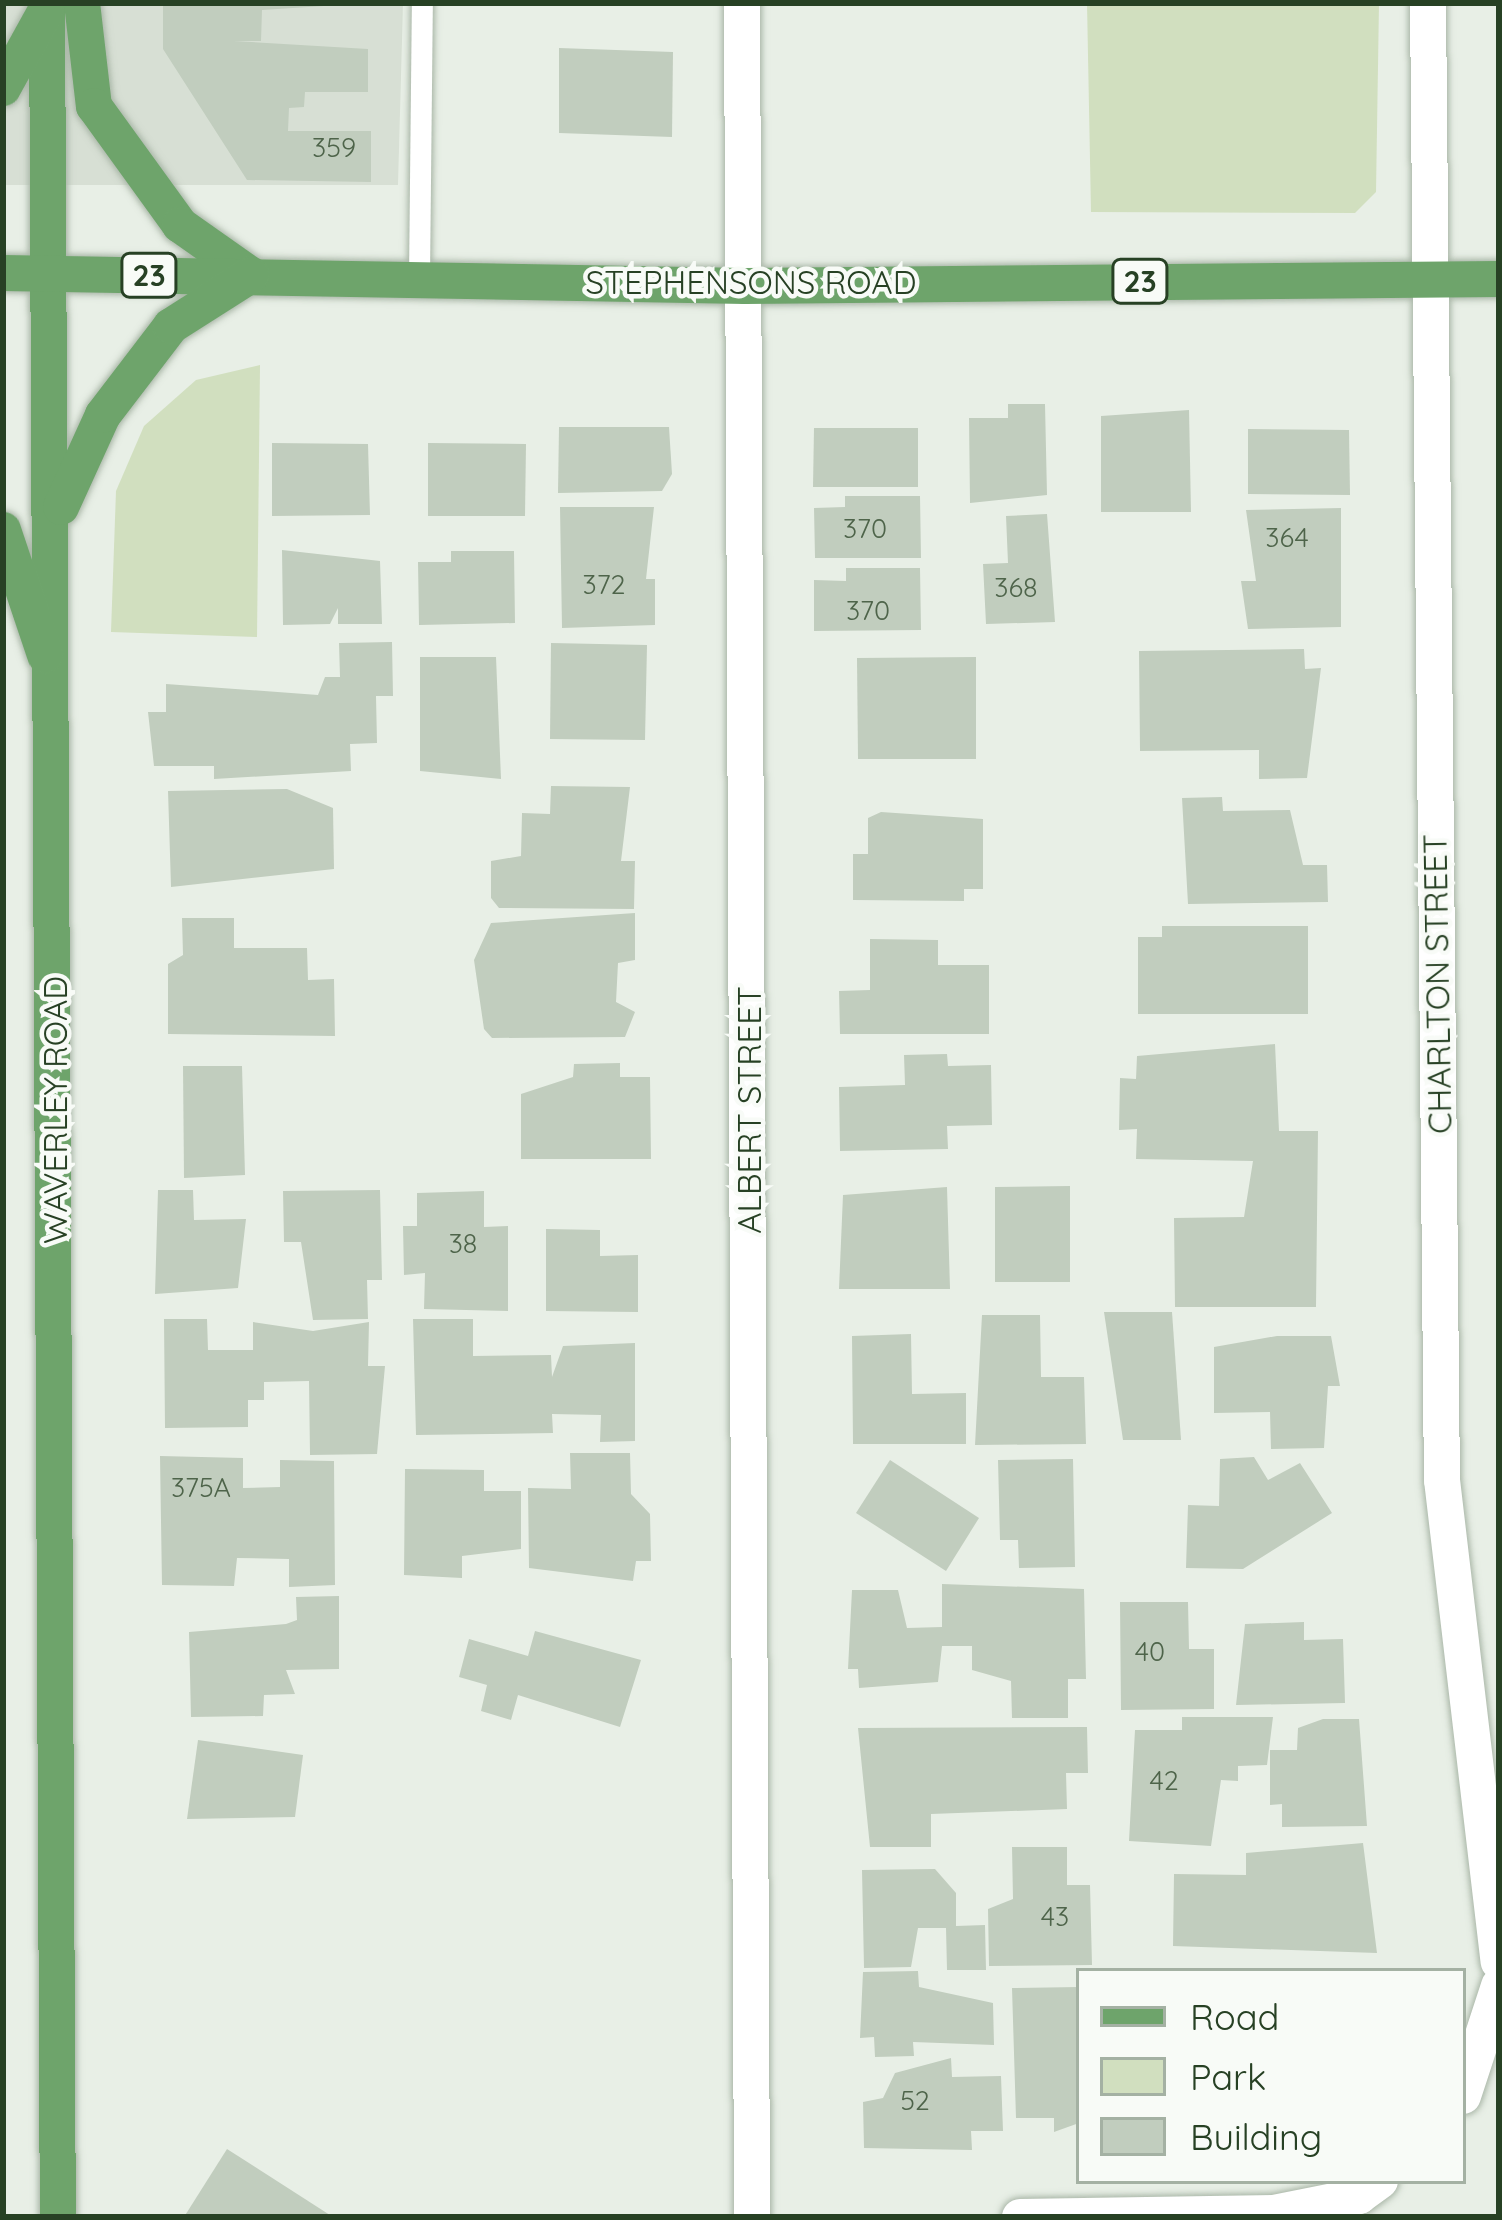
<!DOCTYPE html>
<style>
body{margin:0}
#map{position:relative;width:1502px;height:2220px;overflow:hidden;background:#e8efe6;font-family:Quicksand,sans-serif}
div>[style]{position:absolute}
.built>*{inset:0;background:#d7dfd4}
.green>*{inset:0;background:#d1dfbf}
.building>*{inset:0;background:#c1cdbe}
.roads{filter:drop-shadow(0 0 3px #aab7a8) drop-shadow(0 0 3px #aab7a8)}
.lane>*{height:21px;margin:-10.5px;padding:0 10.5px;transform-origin:10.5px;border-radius:10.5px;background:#fff}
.street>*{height:36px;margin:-18px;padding:0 18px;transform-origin:18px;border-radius:18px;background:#fff}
.primary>*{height:36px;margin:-18px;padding:0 18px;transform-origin:18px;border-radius:18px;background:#6ea46b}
span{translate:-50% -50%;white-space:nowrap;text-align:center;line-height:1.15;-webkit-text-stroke:9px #f8fbf7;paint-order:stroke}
.number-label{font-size:27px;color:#4e644a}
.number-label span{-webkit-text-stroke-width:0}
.shield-label span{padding:3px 9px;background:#f8fbf7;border:3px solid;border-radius:9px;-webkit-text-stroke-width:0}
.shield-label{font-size:30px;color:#274124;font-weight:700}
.street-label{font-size:33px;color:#274124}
.frame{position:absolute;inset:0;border:6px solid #274124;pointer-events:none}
.legend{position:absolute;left:1076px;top:1968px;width:390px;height:216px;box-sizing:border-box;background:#f8fbf7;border:3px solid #a4b1a3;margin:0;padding:15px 21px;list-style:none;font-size:36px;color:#274124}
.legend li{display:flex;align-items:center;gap:24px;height:60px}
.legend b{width:60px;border:3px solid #a4b1a3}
</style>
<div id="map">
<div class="built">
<i style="clip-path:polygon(3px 3px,403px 3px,398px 185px,3px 185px)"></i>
</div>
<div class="green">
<i style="clip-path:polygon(1087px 3px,1379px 3px,1376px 192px,1355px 213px,1091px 212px)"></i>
<i style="clip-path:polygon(260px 365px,257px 637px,111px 632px,116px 491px,144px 426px,196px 380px)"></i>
</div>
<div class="building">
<i style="clip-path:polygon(163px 3px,370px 3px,262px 10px,261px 41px,234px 41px,368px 49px,368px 92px,305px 92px,304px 107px,289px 108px,288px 131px,371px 131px,371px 182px,247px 180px,163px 49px)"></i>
<i style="clip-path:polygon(559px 48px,673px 52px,672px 137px,559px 133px)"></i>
<i style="clip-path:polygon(1008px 404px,1045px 404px,1047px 495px,970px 503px,969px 418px,1008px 418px)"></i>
<i style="clip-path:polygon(1189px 410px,1191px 512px,1101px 512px,1101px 416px)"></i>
<i style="clip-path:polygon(559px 427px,669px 427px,672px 474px,662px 491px,558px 493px)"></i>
<i style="clip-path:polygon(814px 428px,918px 428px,918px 487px,813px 487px)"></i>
<i style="clip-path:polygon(1248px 429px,1349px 430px,1350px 495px,1248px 494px)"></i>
<i style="clip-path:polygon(272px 443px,368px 444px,370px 515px,272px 516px)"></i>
<i style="clip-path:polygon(428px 443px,526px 444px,525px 516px,428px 516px)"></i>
<i style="clip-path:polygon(845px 496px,920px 496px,921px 558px,815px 558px,814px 508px,845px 507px)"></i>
<i style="clip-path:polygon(560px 507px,654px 507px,646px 579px,655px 579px,655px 625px,562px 628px)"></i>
<i style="clip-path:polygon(1341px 508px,1341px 627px,1248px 629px,1241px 581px,1256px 581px,1246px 510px)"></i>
<i style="clip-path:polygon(1047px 514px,1055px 622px,986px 624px,983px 564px,1008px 563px,1006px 516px)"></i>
<i style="clip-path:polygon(282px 550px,380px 561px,382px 624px,338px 624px,338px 608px,330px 624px,283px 625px)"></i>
<i style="clip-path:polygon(451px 551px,514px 551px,515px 623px,419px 625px,418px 562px,451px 562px)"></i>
<i style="clip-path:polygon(846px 568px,920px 568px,921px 630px,814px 631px,814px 580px,846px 581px)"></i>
<i style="clip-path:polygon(392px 642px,393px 696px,376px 696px,377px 743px,350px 744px,351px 771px,214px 779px,214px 766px,154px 766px,148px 712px,166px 712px,166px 684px,318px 695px,325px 677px,340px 677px,339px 643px)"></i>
<i style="clip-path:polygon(551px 643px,647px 645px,645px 740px,550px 739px)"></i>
<i style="clip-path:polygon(1304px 649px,1305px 669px,1321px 668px,1307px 778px,1259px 779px,1259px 750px,1140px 751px,1139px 651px)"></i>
<i style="clip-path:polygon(420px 657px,496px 657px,501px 779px,420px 771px)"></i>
<i style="clip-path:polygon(976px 657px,976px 759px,858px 759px,857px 658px)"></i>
<i style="clip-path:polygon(551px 786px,630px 787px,621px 861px,635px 861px,634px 909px,499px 908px,491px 898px,491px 861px,521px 856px,522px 813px,550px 814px)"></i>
<i style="clip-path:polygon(287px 789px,333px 808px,334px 869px,171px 887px,168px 791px)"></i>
<i style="clip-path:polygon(1222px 797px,1223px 811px,1290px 810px,1303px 865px,1327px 865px,1328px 902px,1188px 904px,1182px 798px)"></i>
<i style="clip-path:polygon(881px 812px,983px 819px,983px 889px,964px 889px,964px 901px,853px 900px,853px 854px,868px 854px,868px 818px)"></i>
<i style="clip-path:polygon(635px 913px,635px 960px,618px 963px,616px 1002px,635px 1012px,625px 1037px,492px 1038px,484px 1029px,474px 960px,491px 923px)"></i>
<i style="clip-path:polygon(182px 918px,234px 918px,234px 948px,307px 948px,308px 980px,334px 979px,335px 1036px,168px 1034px,168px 964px,183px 955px)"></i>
<i style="clip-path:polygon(1162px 926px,1308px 926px,1308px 1014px,1138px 1014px,1138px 937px,1162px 937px)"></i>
<i style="clip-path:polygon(870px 939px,938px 940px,938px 965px,989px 965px,989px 1034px,840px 1034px,839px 991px,870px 990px)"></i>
<i style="clip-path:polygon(1275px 1044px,1279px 1131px,1318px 1131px,1316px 1307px,1175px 1307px,1174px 1218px,1244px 1217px,1253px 1161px,1136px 1159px,1137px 1129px,1119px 1130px,1120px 1078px,1136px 1079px,1137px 1056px)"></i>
<i style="clip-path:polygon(947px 1054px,948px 1066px,991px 1065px,992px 1125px,947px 1126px,948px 1149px,840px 1151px,839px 1087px,905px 1085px,904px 1055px)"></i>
<i style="clip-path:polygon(620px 1063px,620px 1077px,650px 1077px,651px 1159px,521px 1159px,521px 1094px,573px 1077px,574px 1064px)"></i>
<i style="clip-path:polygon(183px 1066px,242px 1066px,245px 1175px,184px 1178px)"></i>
<i style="clip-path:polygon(1070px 1186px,1070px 1282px,995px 1282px,995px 1187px)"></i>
<i style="clip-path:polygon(947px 1187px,950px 1289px,839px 1289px,843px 1195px)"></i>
<i style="clip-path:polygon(158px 1190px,193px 1190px,194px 1220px,246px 1219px,238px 1288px,155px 1294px)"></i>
<i style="clip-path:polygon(380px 1190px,382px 1280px,367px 1280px,368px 1319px,313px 1320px,301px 1242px,284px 1242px,283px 1191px)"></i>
<i style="clip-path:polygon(484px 1191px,484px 1227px,508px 1226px,508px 1311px,424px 1309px,425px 1273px,404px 1275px,403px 1226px,417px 1226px,417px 1193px)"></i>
<i style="clip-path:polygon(546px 1229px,600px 1230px,600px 1256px,638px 1255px,638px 1312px,546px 1311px)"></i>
<i style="clip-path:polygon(1104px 1312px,1172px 1312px,1181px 1440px,1123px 1440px)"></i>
<i style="clip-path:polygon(982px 1315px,1040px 1315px,1041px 1377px,1084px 1377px,1086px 1444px,975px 1445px)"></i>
<i style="clip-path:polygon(164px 1319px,207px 1319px,208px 1350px,253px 1350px,253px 1322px,313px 1331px,369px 1322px,368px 1366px,385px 1366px,377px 1454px,310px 1455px,309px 1381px,264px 1382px,264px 1400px,248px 1400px,248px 1427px,165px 1428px)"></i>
<i style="clip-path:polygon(413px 1319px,473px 1319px,473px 1356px,551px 1355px,552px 1377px,563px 1346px,635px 1343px,635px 1441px,600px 1442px,601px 1415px,552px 1414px,553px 1433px,416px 1435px)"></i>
<i style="clip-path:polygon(911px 1334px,912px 1394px,966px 1393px,966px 1444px,853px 1444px,852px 1336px)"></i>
<i style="clip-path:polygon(1277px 1336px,1331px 1336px,1340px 1386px,1328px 1386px,1324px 1448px,1271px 1449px,1270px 1412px,1214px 1413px,1214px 1347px)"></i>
<i style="clip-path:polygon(570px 1453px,630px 1453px,631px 1494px,650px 1514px,651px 1561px,636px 1561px,633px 1581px,529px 1568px,528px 1488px,571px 1489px)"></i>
<i style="clip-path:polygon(160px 1456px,243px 1458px,243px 1488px,280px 1487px,280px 1460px,334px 1461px,335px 1585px,289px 1587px,289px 1559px,237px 1558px,234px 1586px,162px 1585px)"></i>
<i style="clip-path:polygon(1254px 1457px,1268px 1480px,1300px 1463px,1332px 1513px,1243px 1569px,1186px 1568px,1188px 1505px,1219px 1506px,1220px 1459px)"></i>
<i style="clip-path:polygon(1073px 1459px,1075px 1567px,1019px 1568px,1018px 1540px,1000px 1540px,998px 1460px)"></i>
<i style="clip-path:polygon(890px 1460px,979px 1518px,946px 1571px,856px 1513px)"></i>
<i style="clip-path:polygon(405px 1469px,484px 1470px,484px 1491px,521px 1491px,521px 1549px,462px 1556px,462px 1578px,404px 1575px)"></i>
<i style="clip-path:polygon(942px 1584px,1084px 1589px,1086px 1679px,1068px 1679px,1068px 1718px,1012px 1718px,1011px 1681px,972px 1670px,972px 1646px,942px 1646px,938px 1682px,859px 1688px,858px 1669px,848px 1669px,852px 1590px,898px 1590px,907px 1628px,942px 1627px)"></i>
<i style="clip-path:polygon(339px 1596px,339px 1669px,286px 1670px,295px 1694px,264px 1695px,263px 1716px,191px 1717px,189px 1632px,286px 1624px,297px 1620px,296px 1597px)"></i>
<i style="clip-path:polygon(1120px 1602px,1188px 1602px,1189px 1649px,1214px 1649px,1214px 1709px,1121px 1710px)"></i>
<i style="clip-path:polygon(1304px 1622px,1304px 1640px,1343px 1639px,1345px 1703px,1236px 1705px,1245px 1624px)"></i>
<i style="clip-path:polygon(535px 1631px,641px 1660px,620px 1727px,518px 1695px,511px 1720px,481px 1711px,487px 1685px,459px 1677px,469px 1639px,528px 1656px)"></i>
<i style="clip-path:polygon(1182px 1717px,1273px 1717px,1267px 1765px,1238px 1766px,1238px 1781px,1221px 1780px,1211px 1846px,1129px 1841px,1135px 1730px,1182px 1730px)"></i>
<i style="clip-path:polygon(1323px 1719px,1359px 1719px,1367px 1826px,1282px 1827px,1282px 1804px,1270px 1805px,1270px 1750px,1297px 1750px,1298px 1728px)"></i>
<i style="clip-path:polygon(1087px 1727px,1088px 1773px,1066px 1773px,1067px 1809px,931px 1814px,931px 1847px,870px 1847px,858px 1728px)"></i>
<i style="clip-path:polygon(198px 1740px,303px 1755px,295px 1817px,187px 1819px)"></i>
<i style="clip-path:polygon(1363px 1843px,1377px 1953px,1173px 1946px,1174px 1874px,1246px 1875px,1246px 1853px)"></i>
<i style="clip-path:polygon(1012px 1847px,1067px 1847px,1067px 1885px,1090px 1885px,1092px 1965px,989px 1966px,988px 1909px,1013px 1899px)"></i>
<i style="clip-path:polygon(935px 1869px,956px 1893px,956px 1926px,985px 1925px,986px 1970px,947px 1970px,946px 1928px,918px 1928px,911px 1967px,864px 1968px,862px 1870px)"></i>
<i style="clip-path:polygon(918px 1971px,919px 1987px,993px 2003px,994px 2045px,913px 2042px,914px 2056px,875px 2057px,874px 2037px,860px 2038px,863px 1972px)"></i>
<i style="clip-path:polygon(1079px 1987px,1079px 2123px,1054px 2132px,1054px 2118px,1016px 2118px,1012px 1988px)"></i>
<i style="clip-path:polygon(951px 2058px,952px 2077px,1001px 2076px,1003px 2131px,971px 2131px,972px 2150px,864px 2148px,863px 2102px,883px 2098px,895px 2073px)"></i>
<i style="clip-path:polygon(227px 2149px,333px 2217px,184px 2217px)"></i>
</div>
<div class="roads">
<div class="lane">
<i style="left:419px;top:277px;width:274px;rotate:-89.4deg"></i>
</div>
<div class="street">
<i style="left:742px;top:3px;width:2214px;rotate:89.74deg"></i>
<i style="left:1428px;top:3px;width:1477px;rotate:89.46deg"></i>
<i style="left:1442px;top:1480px;width:485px;rotate:83.3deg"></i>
<i style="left:1463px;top:2096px;width:116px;rotate:-71.9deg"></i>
<i style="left:1020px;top:2217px;width:254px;rotate:-0.9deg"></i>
<i style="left:1274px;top:2213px;width:87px;rotate:-11.3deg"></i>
<i style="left:1359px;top:2196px;width:26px;rotate:-36deg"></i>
</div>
<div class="primary">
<i style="left:47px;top:3px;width:2214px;rotate:89.72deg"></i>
<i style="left:82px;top:3px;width:104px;rotate:83.4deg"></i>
<i style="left:94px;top:106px;width:147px;rotate:54.1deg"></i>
<i style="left:180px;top:225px;width:87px;rotate:35.2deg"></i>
<i style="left:3px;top:88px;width:87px;rotate:-61.1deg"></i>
<i style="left:3px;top:273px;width:742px;rotate:1deg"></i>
<i style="left:745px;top:286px;width:754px;rotate:-0.53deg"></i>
<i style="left:61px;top:507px;width:101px;rotate:-65.5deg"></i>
<i style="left:103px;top:415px;width:112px;rotate:-52.6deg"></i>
<i style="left:171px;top:326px;width:95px;rotate:-32.5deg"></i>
<i style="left:3px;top:530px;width:132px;rotate:71.4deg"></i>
</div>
</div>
<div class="number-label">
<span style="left:334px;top:148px">359</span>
<span style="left:865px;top:529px">370</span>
<span style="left:1287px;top:538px">364</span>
<span style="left:604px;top:585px">372</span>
<span style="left:1016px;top:588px">368</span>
<span style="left:868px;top:611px">370</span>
<span style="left:463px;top:1244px">38</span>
<span style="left:201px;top:1488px">375A</span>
<span style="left:1150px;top:1652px">40</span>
<span style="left:1164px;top:1781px">42</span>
<span style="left:1055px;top:1917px">43</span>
<span style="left:915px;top:2101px">52</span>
</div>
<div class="shield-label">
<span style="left:149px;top:275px">23</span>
<span style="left:1140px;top:281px">23</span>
</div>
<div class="street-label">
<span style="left:751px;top:282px">STEPHENSONS ROAD</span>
<span style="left:1437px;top:984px;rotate:-91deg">CHARLTON STREET</span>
<span style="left:55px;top:1110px;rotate:-90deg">WAVERLEY ROAD</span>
<span style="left:749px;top:1110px;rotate:-90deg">ALBERT STREET</span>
</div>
<div class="frame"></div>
<ul class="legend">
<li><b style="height:15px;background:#6ea46b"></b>Road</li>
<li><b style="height:33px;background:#d1dfbf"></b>Park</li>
<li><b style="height:33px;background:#c1cdbe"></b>Building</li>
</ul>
</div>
